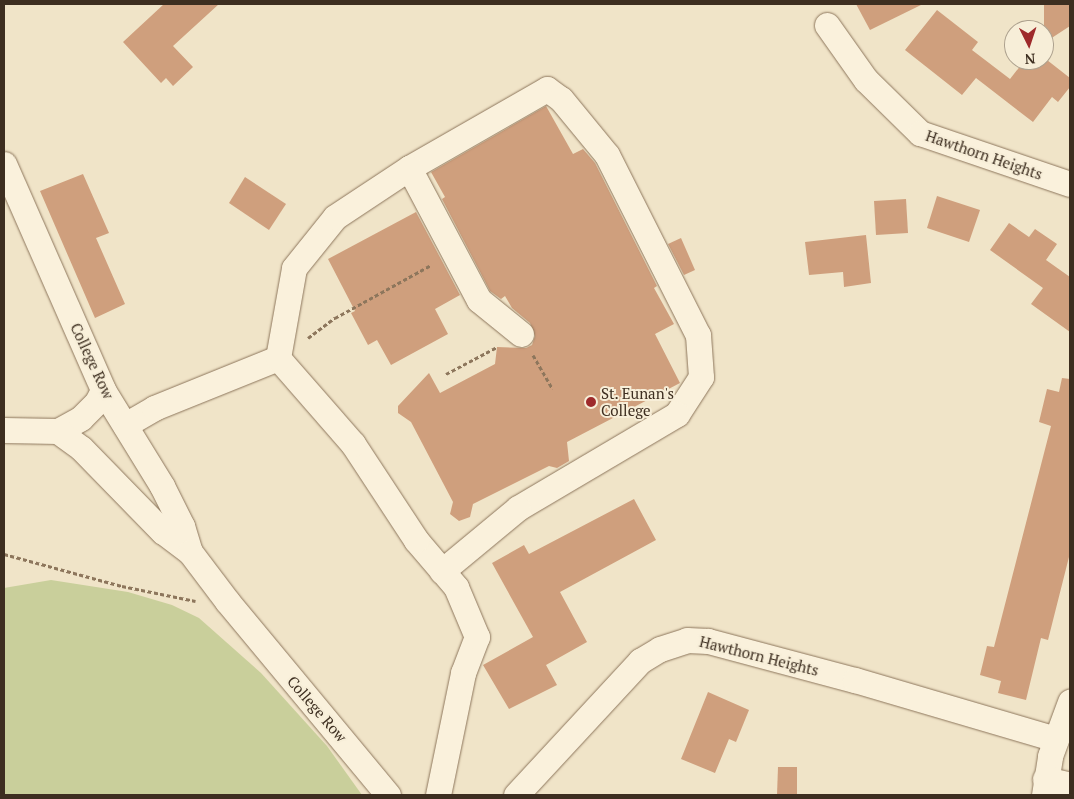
<!DOCTYPE html>
<style>
body{margin:0}
#map{position:relative;width:1074px;height:799px;overflow:hidden;background:#f0e4c8;font-family:"PT Serif",serif}
div>[style]{position:absolute}
.green>*{inset:0;background:#c9cf9b}
.building>*{inset:0;background:#cf9f7d}
.path>*{height:3px;margin-top:-1.5px;transform-origin:0;background:repeating-linear-gradient(90deg,#8d765c 0 4px,transparent 0 6.5px)}
.roads{filter:drop-shadow(0 0 1px #8d765c) drop-shadow(0 0 1px #8d765c)}
.minor>*{height:25px;margin:-12.5px;padding:0 12.5px;transform-origin:12.5px;border-radius:12.5px;background:#faf1dc}
.dots>*{width:14px;height:14px;translate:-50% -50%;box-sizing:border-box;border:2px solid #f7eed8;border-radius:50%}
span{translate:-50% -50%;white-space:nowrap;text-align:center;line-height:1.15;-webkit-text-stroke:4px #f7eed8;paint-order:stroke}
.street-label{font-size:15px;color:#3d2e20}
.poi-label{font-size:15px;color:#3d2e20}
.left{translate:0 -50%;text-align:left}
.frame{position:absolute;inset:0;border:5px solid #3d2e20;pointer-events:none}
.north{position:absolute;left:1004px;top:20px;width:50px;height:50px;box-sizing:border-box;background:#f7eed8;border:1px solid #ada18e;border-radius:50%;rotate:176deg;font-size:14px;font-weight:700;line-height:20px;text-align:center;color:#3d2e20}
.north::after{content:'';display:block;margin:auto;width:18px;height:22px;background:#9e2a2b;clip-path:polygon(50% 0,100% 100%,50% 72%,0 100%)}
</style>
<div id="map">
<div class="green">
<i style="clip-path:polygon(51px 580px,128px 592px,172px 605px,199px 618px,261px 673px,327px 746px,362px 795px,4px 795px,4px 588px)"></i>
</div>
<div class="building">
<i style="clip-path:polygon(164px 4px,219px 4px,173px 46px,193px 67px,173px 86px,166px 78px,161px 83px,123px 42px)"></i>
<i style="clip-path:polygon(856px 4px,923px 4px,870px 30px)"></i>
<i style="clip-path:polygon(1044px 4px,1070px 4px,1070px 26px,1044px 43px)"></i>
<i style="clip-path:polygon(937px 10px,978px 42px,972px 50px,1010px 79px,1025px 60px,1047px 60px,1070px 78px,1070px 87px,1058px 102px,1052px 97px,1033px 122px,976px 78px,962px 95px,905px 50px)"></i>
<i style="clip-path:polygon(546px 106px,573px 154px,583px 149px,595px 163px,657px 286px,654px 288px,674px 324px,655px 334px,680px 383px,567px 442px,569px 461px,557px 468px,549px 466px,473px 504px,470px 517px,459px 521px,450px 514px,453px 502px,411px 422px,398px 413px,398px 406px,429px 373px,440px 393px,495px 364px,497px 347px,526px 348px,532px 345px,535px 336px,530px 323px,512px 308px,505px 296px,501px 299px,490px 291px,442px 199px,445px 197px,431px 172px)"></i>
<i style="clip-path:polygon(83px 174px,109px 233px,96px 238px,125px 304px,95px 318px,40px 191px)"></i>
<i style="clip-path:polygon(245px 177px,286px 204px,269px 230px,229px 203px)"></i>
<i style="clip-path:polygon(937px 196px,980px 210px,969px 242px,927px 228px)"></i>
<i style="clip-path:polygon(906px 199px,908px 233px,876px 235px,874px 201px)"></i>
<i style="clip-path:polygon(416px 212px,460px 295px,435px 309px,448px 334px,391px 365px,377px 340px,368px 345px,351px 313px,355px 311px,328px 259px)"></i>
<i style="clip-path:polygon(1009px 223px,1029px 237px,1035px 229px,1057px 244px,1046px 260px,1070px 277px,1070px 332px,1031px 304px,1043px 288px,990px 250px)"></i>
<i style="clip-path:polygon(866px 235px,871px 283px,844px 287px,843px 272px,809px 275px,805px 242px)"></i>
<i style="clip-path:polygon(681px 238px,695px 270px,684px 275px,668px 244px)"></i>
<i style="clip-path:polygon(1062px 378px,1070px 379px,1070px 553px,1048px 640px,1041px 638px,1026px 700px,998px 693px,1001px 681px,980px 675px,987px 646px,994px 647px,1051px 426px,1039px 422px,1047px 389px,1059px 392px)"></i>
<i style="clip-path:polygon(634px 499px,656px 540px,560px 592px,587px 642px,546px 665px,557px 685px,509px 709px,483px 665px,533px 637px,492px 563px,524px 545px,529px 554px)"></i>
<i style="clip-path:polygon(708px 692px,749px 710px,736px 742px,729px 739px,715px 773px,681px 759px)"></i>
<i style="clip-path:polygon(778px 767px,797px 767px,797px 795px,777px 795px)"></i>
</div>
<div class="path">
<i style="left:308px;top:338px;width:34px;rotate:-37deg"></i>
<i style="left:335px;top:318px;width:110px;rotate:-28.9deg"></i>
<i style="left:533px;top:355px;width:39px;rotate:60deg"></i>
<i style="left:446px;top:374px;width:58px;rotate:-27.9deg"></i>
<i style="left:4px;top:554px;width:122px;rotate:15.2deg"></i>
<i style="left:122px;top:586px;width:75px;rotate:11.6deg"></i>
</div>
<div class="roads">
<div class="minor">
<i style="left:827px;top:25px;width:67px;rotate:54.7deg"></i>
<i style="left:866px;top:80px;width:76px;rotate:44.5deg"></i>
<i style="left:920px;top:133px;width:158px;rotate:18.8deg"></i>
<i style="left:4px;top:164px;width:247px;rotate:66.3deg"></i>
<i style="left:103px;top:390px;width:113px;rotate:58.4deg"></i>
<i style="left:162px;top:486px;width:45px;rotate:63.4deg"></i>
<i style="left:182px;top:526px;width:27px;rotate:73deg"></i>
<i style="left:190px;top:552px;width:34px;rotate:-143deg"></i>
<i style="left:163px;top:532px;width:117px;rotate:-134.3deg"></i>
<i style="left:81px;top:448px;width:29px;rotate:-144deg"></i>
<i style="left:409px;top:168px;width:159px;rotate:-29.8deg"></i>
<i style="left:547px;top:89px;width:17px;rotate:36deg"></i>
<i style="left:561px;top:99px;width:72px;rotate:50.6deg"></i>
<i style="left:607px;top:155px;width:202px;rotate:63.2deg"></i>
<i style="left:698px;top:335px;width:42px;rotate:85.9deg"></i>
<i style="left:701px;top:377px;width:44px;rotate:123deg"></i>
<i style="left:677px;top:414px;width:185px;rotate:149.4deg"></i>
<i style="left:518px;top:508px;width:99px;rotate:140.3deg"></i>
<i style="left:125px;top:425px;width:34px;rotate:-30deg"></i>
<i style="left:154px;top:408px;width:134px;rotate:-22deg"></i>
<i style="left:4px;top:430px;width:54px;rotate:1.1deg"></i>
<i style="left:58px;top:431px;width:26px;rotate:-29deg"></i>
<i style="left:81px;top:418px;width:23px;rotate:-45deg"></i>
<i style="left:97px;top:402px;width:13px;rotate:-63deg"></i>
<i style="left:190px;top:552px;width:61px;rotate:52.9deg"></i>
<i style="left:227px;top:601px;width:252px;rotate:50.3deg"></i>
<i style="left:1045px;top:779px;width:26px;rotate:13deg"></i>
<i style="left:438px;top:795px;width:125px;rotate:-78.4deg"></i>
<i style="left:463px;top:673px;width:39px;rotate:-69deg"></i>
<i style="left:477px;top:637px;width:54px;rotate:-112.8deg"></i>
<i style="left:456px;top:587px;width:62px;rotate:-130.4deg"></i>
<i style="left:416px;top:540px;width:115px;rotate:-123.3deg"></i>
<i style="left:353px;top:444px;width:114px;rotate:-131.1deg"></i>
<i style="left:278px;top:358px;width:91px;rotate:-79.9deg"></i>
<i style="left:294px;top:268px;width:65px;rotate:-51.2deg"></i>
<i style="left:335px;top:217px;width:89px;rotate:-33.5deg"></i>
<i style="left:409px;top:168px;width:149px;rotate:62.1deg"></i>
<i style="left:479px;top:300px;width:54px;rotate:39deg"></i>
<i style="left:516px;top:795px;width:183px;rotate:-47.2deg"></i>
<i style="left:640px;top:661px;width:23px;rotate:-31deg"></i>
<i style="left:660px;top:649px;width:28px;rotate:-18deg"></i>
<i style="left:687px;top:640px;width:21px;rotate:3deg"></i>
<i style="left:708px;top:641px;width:152px;rotate:14.9deg"></i>
<i style="left:855px;top:680px;width:209px;rotate:16.4deg"></i>
<i style="left:1044px;top:795px;width:39px;rotate:-81deg"></i>
<i style="left:1050px;top:756px;width:58px;rotate:-69.7deg"></i>
</div>
</div>
<div class="dots">
<i style="left:591px;top:402px;background:#9e2a2b"></i>
</div>
<div class="street-label">
<span style="left:984px;top:155px;rotate:19deg">Hawthorn Heights</span>
<span style="left:92px;top:361px;rotate:65deg">College Row</span>
<span style="left:759px;top:656px;rotate:14deg">Hawthorn Heights</span>
<span style="left:317px;top:709px;rotate:49deg">College Row</span>
</div>
<div class="poi-label">
<span class="left" style="left:601px;top:402px">St. Eunan's<br>College</span>
</div>
<div class="frame"></div>
<div class="north">N</div>
</div>
